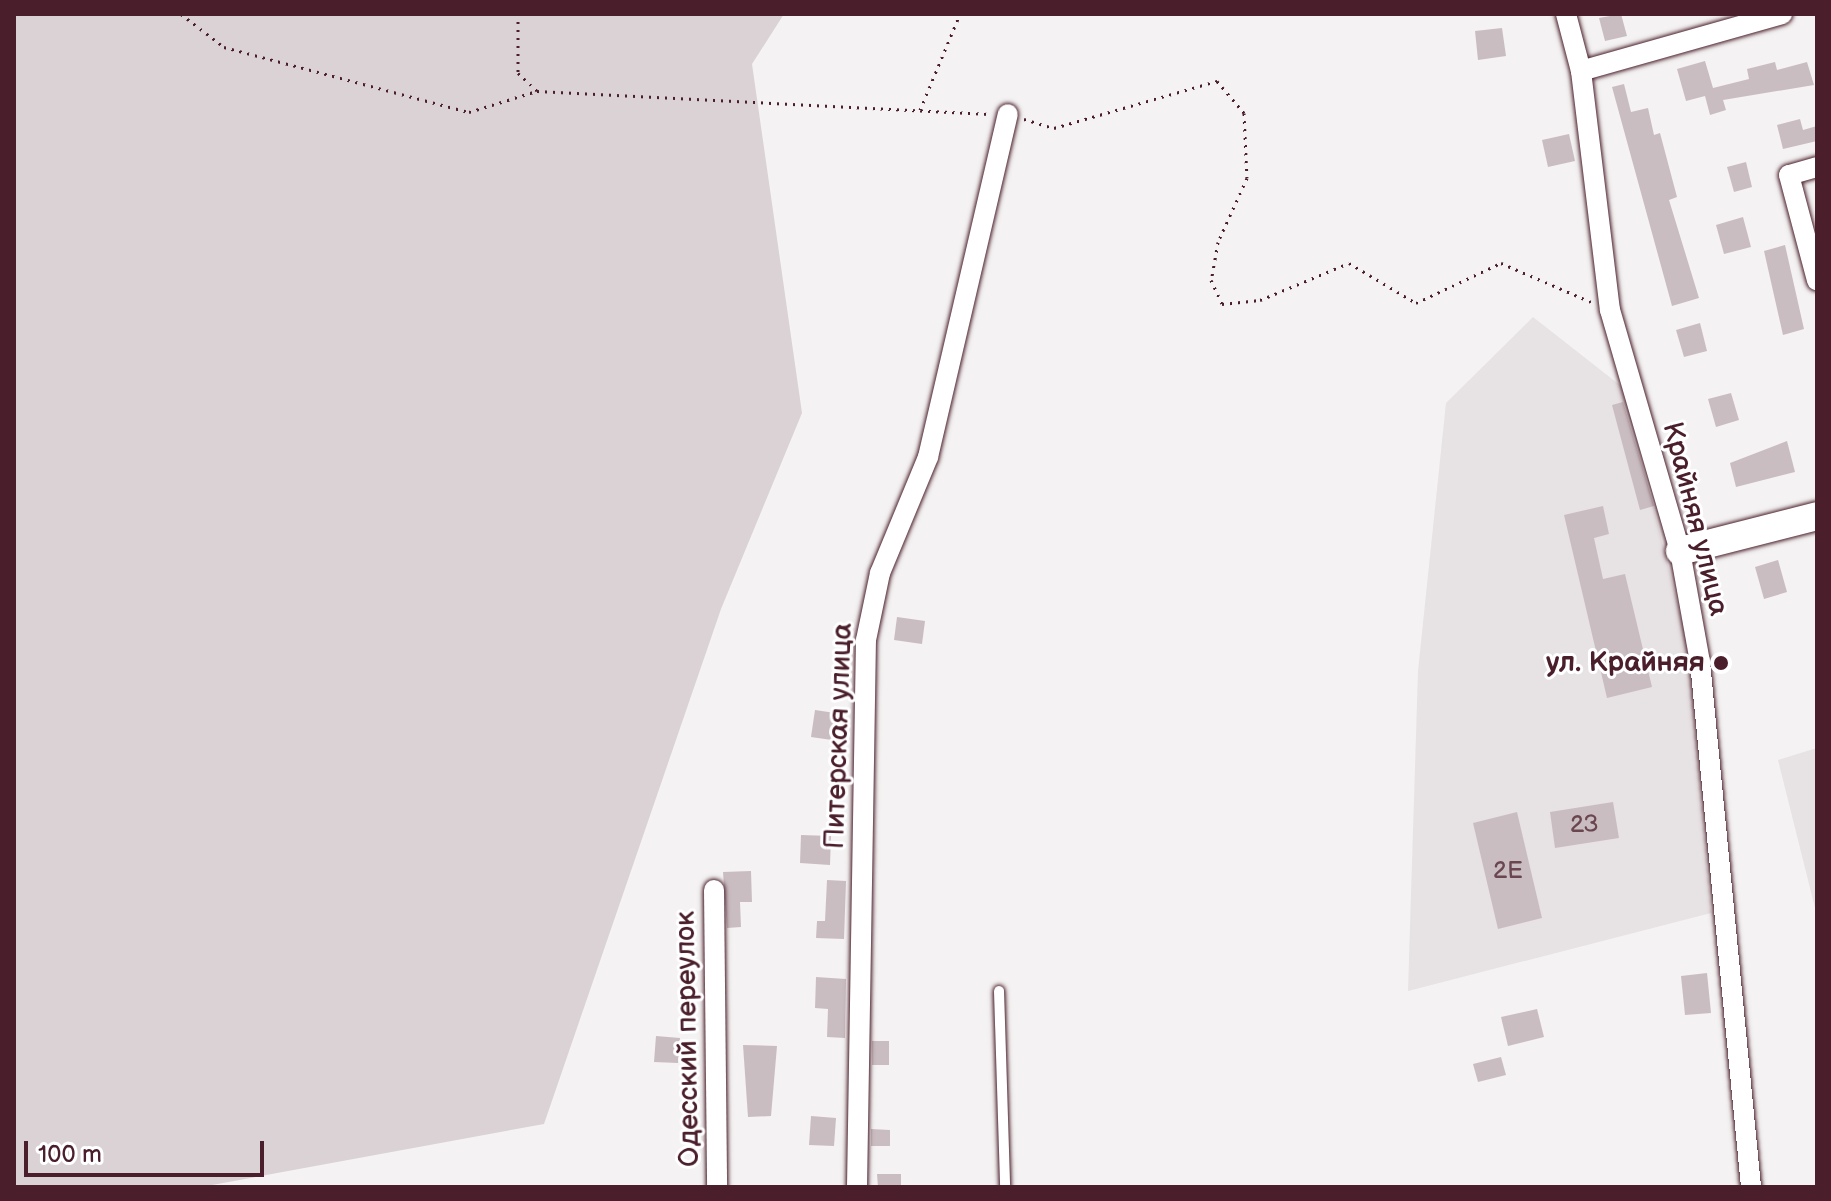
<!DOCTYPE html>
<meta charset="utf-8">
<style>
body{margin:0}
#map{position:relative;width:1831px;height:1201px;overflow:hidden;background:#f4f2f2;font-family:"Balsamiq Sans",sans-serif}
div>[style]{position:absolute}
.built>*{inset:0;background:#e7e2e3}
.green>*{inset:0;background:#dbd2d5}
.building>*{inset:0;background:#cabdc1}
.path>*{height:3px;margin-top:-1.5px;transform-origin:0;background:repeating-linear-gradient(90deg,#4a1f2b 0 2px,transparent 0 8px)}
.roads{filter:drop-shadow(0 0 2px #4a1f2b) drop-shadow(0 0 2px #4a1f2b)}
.lane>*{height:10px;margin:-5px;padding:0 5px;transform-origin:5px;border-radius:5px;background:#fff}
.street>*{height:20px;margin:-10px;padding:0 10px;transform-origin:10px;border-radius:10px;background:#fff}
.secondary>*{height:28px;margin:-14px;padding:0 14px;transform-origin:14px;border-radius:14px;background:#fff}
.dots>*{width:22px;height:22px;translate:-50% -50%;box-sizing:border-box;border:4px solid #fff;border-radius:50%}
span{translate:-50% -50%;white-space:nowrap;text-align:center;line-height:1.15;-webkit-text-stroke:6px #fff;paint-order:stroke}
.number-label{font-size:24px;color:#6a4650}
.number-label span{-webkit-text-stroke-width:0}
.street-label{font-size:28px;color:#4a1f2b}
.poi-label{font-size:28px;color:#4a1f2b;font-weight:700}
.right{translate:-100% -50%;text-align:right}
.frame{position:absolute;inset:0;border:16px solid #4a1f2b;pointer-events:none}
.scale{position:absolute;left:24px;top:1141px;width:240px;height:36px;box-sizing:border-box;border:4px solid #4a1f2b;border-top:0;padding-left:10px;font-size:24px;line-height:28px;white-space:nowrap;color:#4a1f2b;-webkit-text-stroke:6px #fff;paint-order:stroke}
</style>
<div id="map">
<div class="built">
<i style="clip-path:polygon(1533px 317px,1621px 386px,1627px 401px,1687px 642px,1711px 913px,1408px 991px,1418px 671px,1446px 403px)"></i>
<i style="clip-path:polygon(1817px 748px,1817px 916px,1778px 760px)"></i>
</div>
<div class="green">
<i style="clip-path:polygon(14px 14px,784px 14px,752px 64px,802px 413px,721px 609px,544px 1124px,201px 1187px,14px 1187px)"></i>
</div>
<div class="building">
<i style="clip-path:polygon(1621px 14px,1627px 36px,1605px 41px,1599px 18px)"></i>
<i style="clip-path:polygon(1502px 28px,1506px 56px,1478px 60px,1475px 31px)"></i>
<i style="clip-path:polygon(1705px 61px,1713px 88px,1749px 79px,1747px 69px,1775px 62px,1777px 70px,1807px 62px,1814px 85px,1723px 100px,1726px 110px,1710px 115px,1705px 96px,1686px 101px,1677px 69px)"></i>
<i style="clip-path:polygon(1624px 84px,1631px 112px,1648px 108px,1654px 135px,1660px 133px,1677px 197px,1669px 200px,1699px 298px,1672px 306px,1612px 87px)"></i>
<i style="clip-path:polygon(1800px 119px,1803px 130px,1817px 126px,1817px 141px,1783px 149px,1777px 125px)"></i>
<i style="clip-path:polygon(1569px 134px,1575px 161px,1548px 167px,1542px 140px)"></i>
<i style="clip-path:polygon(1746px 162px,1752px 187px,1734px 192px,1727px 167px)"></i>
<i style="clip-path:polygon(1743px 217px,1751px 247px,1724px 254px,1716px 225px)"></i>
<i style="clip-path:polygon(1785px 245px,1804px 329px,1783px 335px,1764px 251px)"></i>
<i style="clip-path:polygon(1700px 323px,1707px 351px,1684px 357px,1676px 330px)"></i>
<i style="clip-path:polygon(1731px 393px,1739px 420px,1716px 427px,1708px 399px)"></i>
<i style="clip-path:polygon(1623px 402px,1654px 506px,1640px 510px,1612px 405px)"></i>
<i style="clip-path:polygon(1787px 441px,1795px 472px,1736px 487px,1730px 463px)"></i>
<i style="clip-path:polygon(1603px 506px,1609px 534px,1594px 538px,1603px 579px,1625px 574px,1652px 687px,1607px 698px,1564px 515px)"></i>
<i style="clip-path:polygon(1778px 560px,1787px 592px,1764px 599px,1755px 567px)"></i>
<i style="clip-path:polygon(897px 617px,925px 621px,922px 644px,894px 640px)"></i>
<i style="clip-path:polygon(815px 710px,842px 714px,839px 741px,811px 737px)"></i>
<i style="clip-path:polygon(1613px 802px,1619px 838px,1555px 848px,1550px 812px)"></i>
<i style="clip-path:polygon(1517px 812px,1542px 918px,1498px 929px,1473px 823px)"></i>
<i style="clip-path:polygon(801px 835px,831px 836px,830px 865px,800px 863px)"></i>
<i style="clip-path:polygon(751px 871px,752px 902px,740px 902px,741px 927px,727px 928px,723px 872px)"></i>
<i style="clip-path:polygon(827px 880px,846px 881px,844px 939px,816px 938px,817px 921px,825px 921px)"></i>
<i style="clip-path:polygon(1707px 973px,1711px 1013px,1685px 1015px,1681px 976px)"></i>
<i style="clip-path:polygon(816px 977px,846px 979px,845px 1038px,827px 1037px,828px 1009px,815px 1008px)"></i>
<i style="clip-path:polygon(1537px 1009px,1544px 1037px,1508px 1046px,1501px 1017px)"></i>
<i style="clip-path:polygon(656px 1036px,680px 1038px,678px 1063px,654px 1062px)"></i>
<i style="clip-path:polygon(872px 1041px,889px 1041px,889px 1065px,872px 1065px)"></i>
<i style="clip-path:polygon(743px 1045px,777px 1046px,771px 1116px,748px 1117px)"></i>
<i style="clip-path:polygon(1501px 1057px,1506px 1075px,1478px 1082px,1473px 1064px)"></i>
<i style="clip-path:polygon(811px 1116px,836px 1118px,834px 1146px,809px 1145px)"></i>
<i style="clip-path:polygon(871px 1129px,890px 1130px,890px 1146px,871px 1146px)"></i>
<i style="clip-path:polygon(877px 1174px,901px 1174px,901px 1187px,878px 1187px)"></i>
</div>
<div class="path">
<i style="left:181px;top:14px;width:54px;rotate:37.5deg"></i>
<i style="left:224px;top:47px;width:253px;rotate:14.9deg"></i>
<i style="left:469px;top:112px;width:71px;rotate:-17.2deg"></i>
<i style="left:537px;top:91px;width:453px;rotate:2.9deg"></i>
<i style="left:518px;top:14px;width:59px;rotate:90deg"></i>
<i style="left:518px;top:73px;width:26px;rotate:43deg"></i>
<i style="left:920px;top:110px;width:104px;rotate:-67.4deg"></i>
<i style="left:1024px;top:119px;width:31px;rotate:17deg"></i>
<i style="left:1054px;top:128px;width:170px;rotate:-16.1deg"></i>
<i style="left:1217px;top:81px;width:42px;rotate:49.8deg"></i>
<i style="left:1244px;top:113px;width:65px;rotate:87.4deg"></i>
<i style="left:1247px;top:178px;width:70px;rotate:114.4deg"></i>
<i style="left:1218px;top:242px;width:39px;rotate:100deg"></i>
<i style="left:1211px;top:280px;width:26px;rotate:65deg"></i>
<i style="left:1222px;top:304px;width:38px;rotate:-6deg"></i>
<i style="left:1260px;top:300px;width:96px;rotate:-22.6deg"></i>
<i style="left:1349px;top:263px;width:78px;rotate:30.8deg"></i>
<i style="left:1416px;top:303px;width:94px;rotate:-25.2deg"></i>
<i style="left:1501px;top:263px;width:98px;rotate:23.4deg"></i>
</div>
<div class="roads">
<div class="lane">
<i style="left:999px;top:991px;width:196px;rotate:88.2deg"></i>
</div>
<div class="street">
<i style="left:1566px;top:14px;width:59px;rotate:75.3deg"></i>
<i style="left:1581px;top:71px;width:241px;rotate:83.1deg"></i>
<i style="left:1610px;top:310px;width:251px;rotate:73.8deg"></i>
<i style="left:1680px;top:551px;width:113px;rotate:79.8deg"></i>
<i style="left:1700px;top:662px;width:527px;rotate:84.45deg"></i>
<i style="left:1581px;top:71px;width:209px;rotate:-15.8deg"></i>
<i style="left:1817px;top:167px;width:29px;rotate:164deg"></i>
<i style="left:1789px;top:175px;width:109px;rotate:75.1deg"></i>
<i style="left:714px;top:890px;width:297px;rotate:89.4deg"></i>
<i style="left:857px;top:1187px;width:547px;rotate:-89.06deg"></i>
<i style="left:866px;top:640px;width:68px;rotate:-78.2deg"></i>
<i style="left:880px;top:573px;width:126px;rotate:-67.5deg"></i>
<i style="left:928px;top:457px;width:352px;rotate:-76.9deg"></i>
</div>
<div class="secondary">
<i style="left:1680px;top:551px;width:141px;rotate:-14.3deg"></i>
</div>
</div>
<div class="dots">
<i style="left:1721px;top:663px;background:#4a1f2b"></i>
</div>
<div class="number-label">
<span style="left:1584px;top:825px">2З</span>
<span style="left:1508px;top:871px">2Е</span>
</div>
<div class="street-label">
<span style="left:1695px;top:519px;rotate:76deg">Крайняя улица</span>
<span style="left:839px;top:736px;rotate:-88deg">Питерская улица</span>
<span style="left:688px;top:1039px;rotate:-91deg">Одесский переулок</span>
</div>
<div class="poi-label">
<span class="right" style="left:1705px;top:663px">ул. Крайняя</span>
</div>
<div class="frame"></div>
<div class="scale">100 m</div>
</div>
